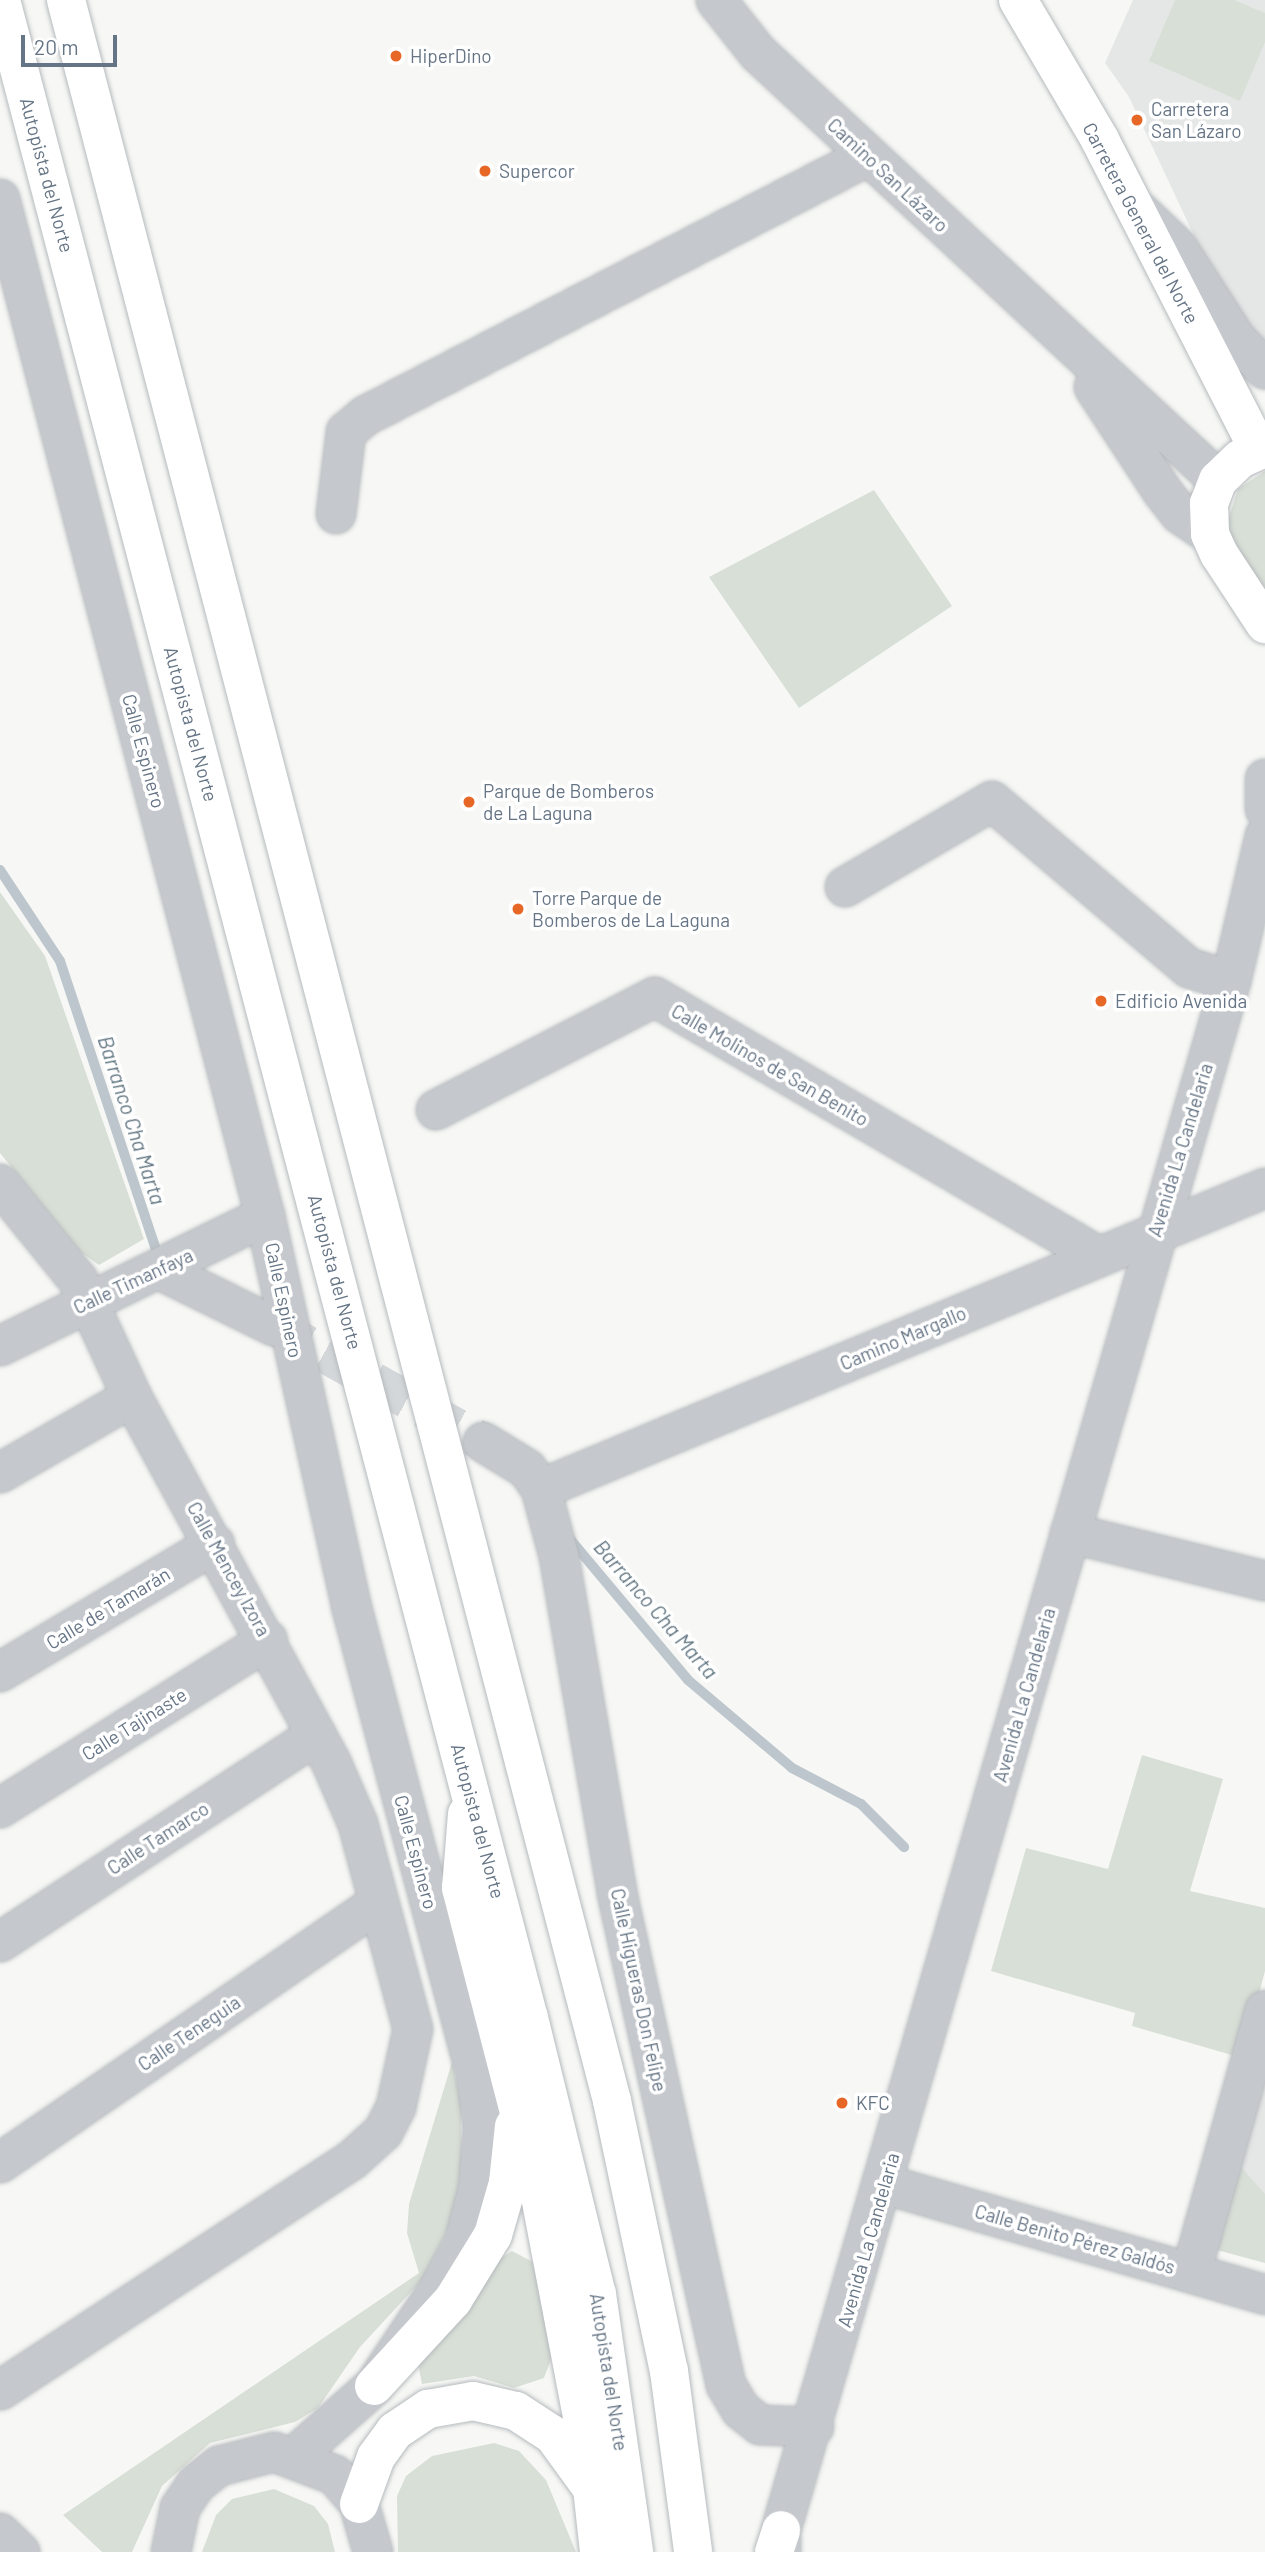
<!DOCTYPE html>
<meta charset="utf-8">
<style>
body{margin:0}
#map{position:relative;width:1265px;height:2552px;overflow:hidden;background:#f7f8f5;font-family:Barlow,sans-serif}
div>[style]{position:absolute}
.built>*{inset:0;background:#e5e7e6}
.green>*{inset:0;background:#d8dfd6}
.stream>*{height:10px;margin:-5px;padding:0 5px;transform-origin:5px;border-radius:5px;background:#bdc6cc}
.minor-tunnel>*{height:38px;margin-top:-19px;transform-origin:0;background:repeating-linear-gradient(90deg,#d3d7d9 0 38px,transparent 0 57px)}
.roads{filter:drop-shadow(0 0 2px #b6babe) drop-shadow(0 0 2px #b6babe)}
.minor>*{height:38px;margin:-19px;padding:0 19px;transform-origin:19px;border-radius:19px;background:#c5c8cc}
.major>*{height:38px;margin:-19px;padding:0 19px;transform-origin:19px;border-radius:19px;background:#fff}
.highway>*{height:38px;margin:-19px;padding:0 19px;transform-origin:19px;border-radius:19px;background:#fff}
.dots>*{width:19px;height:19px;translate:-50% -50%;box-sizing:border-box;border:4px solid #fff;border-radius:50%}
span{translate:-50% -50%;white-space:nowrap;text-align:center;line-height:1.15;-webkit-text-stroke:7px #fff;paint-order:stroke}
.poi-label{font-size:19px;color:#667586}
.left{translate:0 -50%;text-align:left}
.street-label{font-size:19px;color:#667586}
.water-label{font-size:21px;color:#627682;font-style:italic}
.scale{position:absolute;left:21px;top:35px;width:96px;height:32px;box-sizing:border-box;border:4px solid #667586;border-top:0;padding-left:9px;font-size:21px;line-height:24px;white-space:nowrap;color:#667586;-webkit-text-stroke:5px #fff;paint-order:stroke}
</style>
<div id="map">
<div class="built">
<i style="clip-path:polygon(1133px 0,1265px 0,1265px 360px,1227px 306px,1129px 97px,1105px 63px)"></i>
<i style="clip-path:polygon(1265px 2045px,1265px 2263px,1230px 2164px)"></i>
</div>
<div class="green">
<i style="clip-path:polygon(1175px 0,1234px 0,1265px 13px,1265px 42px,1240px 101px,1149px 61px)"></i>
<i style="clip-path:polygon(1265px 471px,1265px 595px,1226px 526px,1238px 489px)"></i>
<i style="clip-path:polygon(874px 490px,952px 606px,799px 708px,709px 577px)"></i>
<i style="clip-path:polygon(0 892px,45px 956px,144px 1239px,99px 1265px,79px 1251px,0 1153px)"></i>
<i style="clip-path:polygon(1142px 1755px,1223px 1779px,1190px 1891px,1265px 1908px,1265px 1971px,1242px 2058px,1132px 2026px,1135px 2013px,991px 1971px,1026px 1848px,1108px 1869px)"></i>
<i style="clip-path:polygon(452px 2062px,461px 2100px,462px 2180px,453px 2219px,422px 2280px,360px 2347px,318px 2408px,295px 2422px,210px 2443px,162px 2486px,132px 2552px,102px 2552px,63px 2515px,419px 2273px,407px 2233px,409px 2204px)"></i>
<i style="clip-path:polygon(1241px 2167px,1265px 2194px,1265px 2263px,1206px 2247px)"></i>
<i style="clip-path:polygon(512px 2251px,533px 2262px,553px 2354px,544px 2378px,514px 2388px,474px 2376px,422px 2384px,418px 2364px,498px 2260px)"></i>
<i style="clip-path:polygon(494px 2443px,519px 2451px,546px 2480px,576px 2552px,398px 2552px,397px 2496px,406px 2476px,432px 2456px)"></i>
<i style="clip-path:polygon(274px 2489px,314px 2506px,328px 2524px,335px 2552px,202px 2552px,216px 2515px,232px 2499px)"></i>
</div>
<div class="stream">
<i style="left:0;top:870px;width:109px;rotate:56.6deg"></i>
<i style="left:60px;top:961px;width:314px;rotate:71.6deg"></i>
<i style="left:569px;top:1538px;width:185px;rotate:50deg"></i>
<i style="left:688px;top:1680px;width:136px;rotate:40.2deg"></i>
<i style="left:792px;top:1768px;width:78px;rotate:27.6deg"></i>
<i style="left:861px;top:1804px;width:61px;rotate:45deg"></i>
</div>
<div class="minor-tunnel">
<i style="left:274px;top:1326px;width:239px;rotate:29deg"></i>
</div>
<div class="roads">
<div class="minor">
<i style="left:716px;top:0;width:68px;rotate:51.6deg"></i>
<i style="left:758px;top:53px;width:628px;rotate:42.87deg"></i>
<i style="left:0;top:199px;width:1051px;rotate:75.4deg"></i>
<i style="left:265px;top:1216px;width:398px;rotate:77.5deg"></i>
<i style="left:351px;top:1605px;width:487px;rotate:75.1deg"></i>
<i style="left:476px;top:2076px;width:51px;rotate:82.2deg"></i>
<i style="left:483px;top:2127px;width:62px;rotate:94.6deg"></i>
<i style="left:478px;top:2189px;width:55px;rotate:104.8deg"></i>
<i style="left:464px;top:2242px;width:51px;rotate:118.1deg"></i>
<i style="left:440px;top:2287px;width:119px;rotate:123.7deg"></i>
<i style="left:374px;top:2386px;width:104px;rotate:138.5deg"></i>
<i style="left:1138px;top:210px;width:54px;rotate:43.5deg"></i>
<i style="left:1177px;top:247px;width:109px;rotate:57.3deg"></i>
<i style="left:1236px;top:339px;width:42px;rotate:46deg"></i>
<i style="left:1094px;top:387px;width:124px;rotate:56.8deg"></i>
<i style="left:1162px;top:491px;width:29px;rotate:52deg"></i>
<i style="left:1180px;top:514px;width:36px;rotate:34deg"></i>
<i style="left:336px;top:514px;width:83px;rotate:-83deg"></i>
<i style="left:346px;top:432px;width:25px;rotate:-40deg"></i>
<i style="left:365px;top:416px;width:566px;rotate:-27.33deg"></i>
<i style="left:1265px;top:779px;width:30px;rotate:90deg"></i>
<i style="left:845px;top:887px;width:170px;rotate:-30.3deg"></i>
<i style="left:992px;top:801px;width:258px;rotate:40.3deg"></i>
<i style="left:1189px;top:968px;width:44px;rotate:17.2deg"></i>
<i style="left:436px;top:1110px;width:246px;rotate:-27.3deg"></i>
<i style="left:655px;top:997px;width:513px;rotate:30.31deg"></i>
<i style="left:0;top:1184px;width:124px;rotate:50.9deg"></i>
<i style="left:78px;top:1280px;width:129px;rotate:65.2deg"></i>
<i style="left:132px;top:1397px;width:416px;rotate:61.4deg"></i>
<i style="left:331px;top:1762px;width:68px;rotate:66.5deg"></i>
<i style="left:358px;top:1824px;width:212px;rotate:75deg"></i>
<i style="left:413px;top:2029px;width:80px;rotate:102.3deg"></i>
<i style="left:396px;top:2107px;width:28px;rotate:117deg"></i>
<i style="left:383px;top:2132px;width:42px;rotate:137.9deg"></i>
<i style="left:352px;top:2160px;width:420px;rotate:146.8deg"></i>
<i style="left:162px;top:1271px;width:125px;rotate:26.2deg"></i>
<i style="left:0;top:1346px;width:295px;rotate:-26.1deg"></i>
<i style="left:483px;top:1442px;width:52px;rotate:31.5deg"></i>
<i style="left:527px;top:1469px;width:24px;rotate:55deg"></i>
<i style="left:541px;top:1489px;width:69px;rotate:75deg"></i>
<i style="left:559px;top:1556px;width:342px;rotate:80.2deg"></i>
<i style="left:617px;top:1893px;width:504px;rotate:77.51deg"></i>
<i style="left:726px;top:2385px;width:29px;rotate:59deg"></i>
<i style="left:741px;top:2410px;width:24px;rotate:38deg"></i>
<i style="left:760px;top:2425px;width:54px;rotate:2.1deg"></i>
<i style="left:0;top:1473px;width:152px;rotate:-29.9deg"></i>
<i style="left:541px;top:1489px;width:784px;rotate:-22.57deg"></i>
<i style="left:1070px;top:1533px;width:201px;rotate:13.8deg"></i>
<i style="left:0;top:1672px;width:250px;rotate:-30.8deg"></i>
<i style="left:0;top:1808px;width:316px;rotate:-32.1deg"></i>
<i style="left:0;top:1942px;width:378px;rotate:-33.2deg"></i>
<i style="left:0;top:2163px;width:457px;rotate:-34.5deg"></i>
<i style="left:884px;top:2184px;width:397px;rotate:16.2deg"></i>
<i style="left:1191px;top:2273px;width:273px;rotate:-74.3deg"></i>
<i style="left:0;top:2533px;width:28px;rotate:44deg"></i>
<i style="left:171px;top:2552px;width:45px;rotate:-78.4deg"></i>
<i style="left:180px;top:2508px;width:29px;rotate:-56deg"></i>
<i style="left:196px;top:2484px;width:29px;rotate:-38deg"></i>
<i style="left:219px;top:2466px;width:57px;rotate:-14.3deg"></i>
<i style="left:274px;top:2452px;width:65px;rotate:20.7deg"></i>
<i style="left:335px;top:2475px;width:38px;rotate:50deg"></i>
<i style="left:359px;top:2504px;width:50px;rotate:73.7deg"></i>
<i style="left:781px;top:2552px;width:22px;rotate:-90deg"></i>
<i style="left:781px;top:2530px;width:1613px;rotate:-73.8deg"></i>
<i style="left:1231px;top:981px;width:149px;rotate:-76.8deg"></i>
</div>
<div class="major">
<i style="left:1018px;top:0;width:162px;rotate:59.6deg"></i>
<i style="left:1100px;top:140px;width:347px;rotate:62.9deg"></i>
<i style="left:1265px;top:448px;width:27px;rotate:156deg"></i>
<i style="left:1240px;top:459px;width:30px;rotate:136deg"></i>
<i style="left:1218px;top:480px;width:25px;rotate:111deg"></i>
<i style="left:1209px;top:503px;width:31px;rotate:88deg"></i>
<i style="left:1210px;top:534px;width:22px;rotate:66deg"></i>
<i style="left:1219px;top:554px;width:84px;rotate:56.7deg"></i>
</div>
<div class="highway">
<i style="left:1px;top:0;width:2086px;rotate:75.34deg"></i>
<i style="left:529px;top:2018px;width:284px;rotate:76.2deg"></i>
<i style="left:597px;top:2294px;width:261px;rotate:81.8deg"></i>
<i style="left:66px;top:0;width:2171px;rotate:75.43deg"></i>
<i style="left:612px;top:2101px;width:276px;rotate:78.1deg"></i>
<i style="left:669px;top:2371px;width:183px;rotate:82.4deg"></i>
<i style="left:467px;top:1814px;width:74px;rotate:94.6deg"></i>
<i style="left:461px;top:1888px;width:308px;rotate:75.5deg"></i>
<i style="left:538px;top:2186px;width:262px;rotate:79.2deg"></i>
<i style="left:587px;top:2443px;width:110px;rotate:83.7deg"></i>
<i style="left:374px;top:2386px;width:117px;rotate:-47.4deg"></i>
<i style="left:453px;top:2300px;width:76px;rotate:-58.4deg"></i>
<i style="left:493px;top:2235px;width:54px;rotate:-73.9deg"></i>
<i style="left:508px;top:2183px;width:57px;rotate:-84deg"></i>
<i style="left:359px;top:2504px;width:50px;rotate:-70.1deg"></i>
<i style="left:376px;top:2457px;width:32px;rotate:-54deg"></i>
<i style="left:395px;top:2431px;width:40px;rotate:-34deg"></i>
<i style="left:428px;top:2409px;width:46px;rotate:-10.1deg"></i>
<i style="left:473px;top:2401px;width:44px;rotate:13.1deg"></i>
<i style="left:516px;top:2411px;width:44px;rotate:33deg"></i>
<i style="left:553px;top:2435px;width:63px;rotate:54deg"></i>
<i style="left:774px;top:2552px;width:23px;rotate:-72deg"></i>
</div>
</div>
<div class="dots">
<i style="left:396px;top:56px;background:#e76726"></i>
<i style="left:1137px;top:120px;background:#e76726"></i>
<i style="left:485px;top:171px;background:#e76726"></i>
<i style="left:469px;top:802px;background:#e76726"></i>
<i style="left:518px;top:909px;background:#e76726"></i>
<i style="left:1101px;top:1001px;background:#e76726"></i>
<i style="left:842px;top:2103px;background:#e76726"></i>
</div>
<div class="poi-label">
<span class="left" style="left:410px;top:56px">HiperDino</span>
<span class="left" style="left:1151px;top:120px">Carretera<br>San Lázaro</span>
<span class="left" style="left:499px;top:171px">Supercor</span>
<span class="left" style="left:483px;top:802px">Parque de Bomberos<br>de La Laguna</span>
<span class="left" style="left:532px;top:909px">Torre Parque de<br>Bomberos de La Laguna</span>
<span class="left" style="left:1115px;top:1001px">Edificio Avenida</span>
<span class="left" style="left:856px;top:2103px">KFC</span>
</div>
<div class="street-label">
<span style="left:47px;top:175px;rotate:75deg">Autopista del Norte</span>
<span style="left:888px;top:175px;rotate:43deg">Camino San Lázaro</span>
<span style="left:1141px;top:223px;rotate:62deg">Carretera General del Norte</span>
<span style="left:191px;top:724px;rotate:75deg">Autopista del Norte</span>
<span style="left:144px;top:751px;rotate:75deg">Calle Espinero</span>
<span style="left:770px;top:1065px;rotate:30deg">Calle Molinos de San Benito</span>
<span style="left:1180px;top:1150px;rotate:-73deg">Avenida La Candelaria</span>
<span style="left:335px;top:1272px;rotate:75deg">Autopista del Norte</span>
<span style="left:133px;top:1281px;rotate:-25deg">Calle Timanfaya</span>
<span style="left:284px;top:1300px;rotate:78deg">Calle Espinero</span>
<span style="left:903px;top:1338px;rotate:-23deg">Camino Margallo</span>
<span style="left:229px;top:1569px;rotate:61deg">Calle Mencey Izora</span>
<span style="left:108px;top:1608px;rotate:-31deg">Calle de Tamarán</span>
<span style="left:1024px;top:1695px;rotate:-74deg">Avenida La Candelaria</span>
<span style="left:134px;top:1724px;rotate:-32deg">Calle Tajinaste</span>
<span style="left:478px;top:1821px;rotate:75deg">Autopista del Norte</span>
<span style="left:158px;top:1838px;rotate:-33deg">Calle Tamarco</span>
<span style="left:416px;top:1852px;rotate:75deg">Calle Espinero</span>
<span style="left:639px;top:1990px;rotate:78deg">Calle Higueras Don Felipe</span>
<span style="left:189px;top:2033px;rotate:-34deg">Calle Teneguia</span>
<span style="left:1075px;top:2239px;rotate:16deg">Calle Benito Pérez Galdós</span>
<span style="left:868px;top:2240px;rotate:-74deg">Avenida La Candelaria</span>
<span style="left:609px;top:2372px;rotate:81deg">Autopista del Norte</span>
</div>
<div class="water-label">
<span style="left:132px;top:1120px;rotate:72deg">Barranco Cha Marta</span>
<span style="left:656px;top:1609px;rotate:49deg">Barranco Cha Marta</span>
</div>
<div class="scale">20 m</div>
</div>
